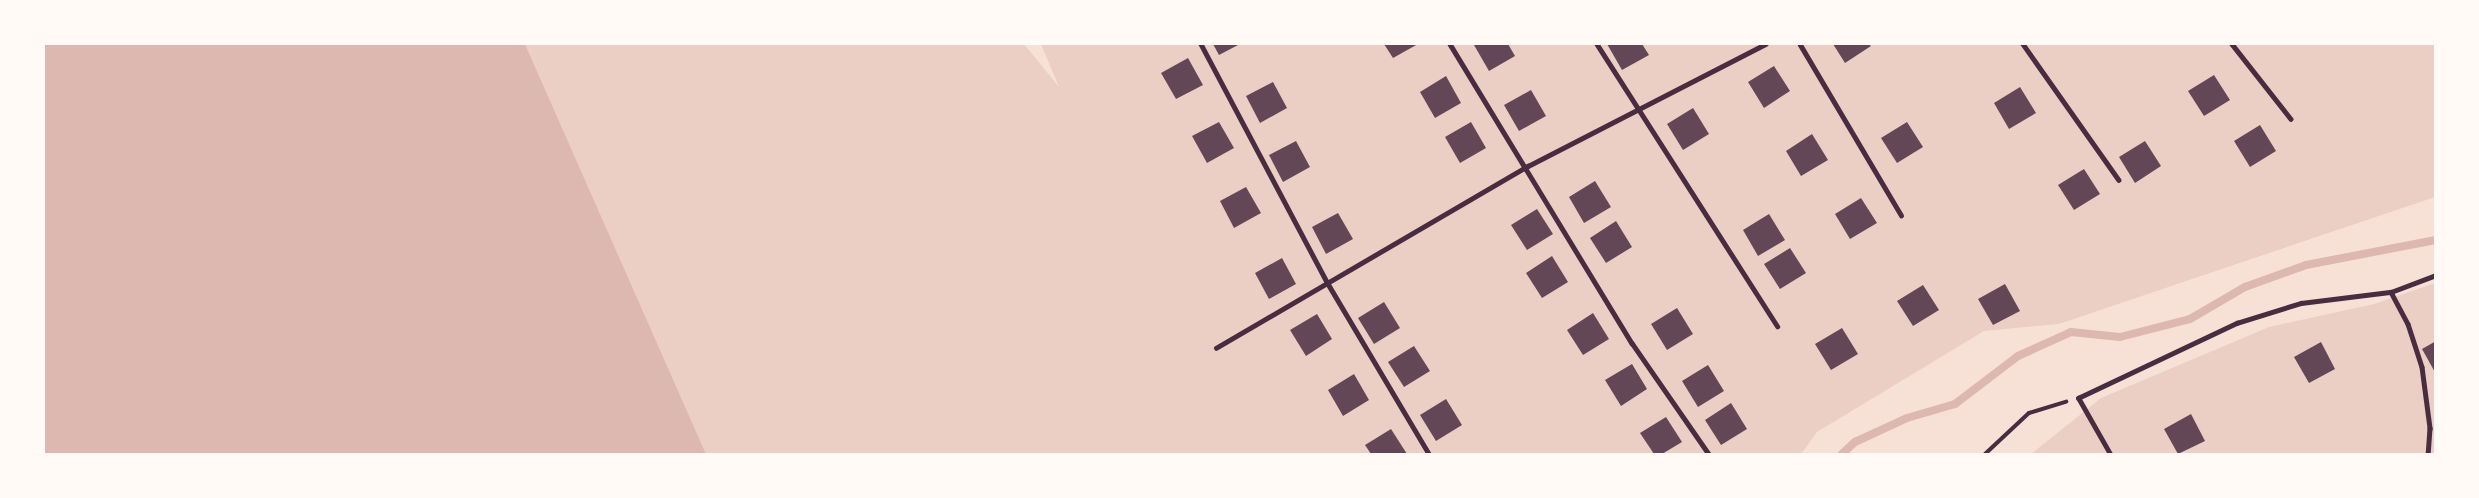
<!DOCTYPE html>
<style>
body{margin:0}
#map{position:relative;width:2479px;height:498px;overflow:hidden;background:#f7e1d7;font-family:"Fira Sans Condensed",sans-serif}
div>[style]{position:absolute}
.green>*{inset:0;background:#ebcfc5}
.water>*{inset:0;background:#dcb8b0}
.stream>*{height:8px;margin:-4px;padding:0 4px;transform-origin:4px;border-radius:4px;background:#dcb8b0}
.building>*{inset:0;background:#644757}
.path>*{height:4px;margin:-2px;padding:0 2px;transform-origin:2px;border-radius:2px;background:#4a2c40}
.service>*{height:4.5px;margin:-2.25px;padding:0 2.25px;transform-origin:2.25px;border-radius:2.25px;background:#4a2c40}
span{translate:-50% -50%;white-space:nowrap;text-align:center;line-height:1.15;-webkit-text-stroke:4.5px #fffaf5;paint-order:stroke}
.frame{position:absolute;inset:0;border:45px solid #fffaf5;pointer-events:none}
</style>
<div id="map">
<div class="green">
<i style="clip-path:polygon(525px 44px,1024px 44px,1059px 87px,1041px 44px,2435px 44px,2435px 197px,2059px 324px,1984px 331px,1817px 432px,1801px 454px,706px 454px)"></i>
<i style="clip-path:polygon(2435px 283px,2435px 454px,2031px 454px,2101px 398px,2269px 327px,2374px 304px)"></i>
</div>
<div class="water">
<i style="clip-path:polygon(44px 44px,525px 44px,706px 454px,44px 454px)"></i>
</div>
<div class="stream">
<i style="left:1842px;top:454px;width:18px;rotate:-43deg"></i>
<i style="left:1855px;top:442px;width:57px;rotate:-24.8deg"></i>
<i style="left:1907px;top:418px;width:50px;rotate:-16.3deg"></i>
<i style="left:1955px;top:404px;width:79px;rotate:-37.3deg"></i>
<i style="left:2018px;top:356px;width:58px;rotate:-24.4deg"></i>
<i style="left:2071px;top:332px;width:49px;rotate:5.8deg"></i>
<i style="left:2120px;top:337px;width:72px;rotate:-14.4deg"></i>
<i style="left:2190px;top:319px;width:64px;rotate:-30.2deg"></i>
<i style="left:2245px;top:287px;width:65px;rotate:-19.8deg"></i>
<i style="left:2306px;top:265px;width:132px;rotate:-10.9deg"></i>
</div>
<div class="building">
<i style="clip-path:polygon(1213px 44px,1240px 44px,1219px 55px)"></i>
<i style="clip-path:polygon(1384px 44px,1418px 44px,1393px 58px)"></i>
<i style="clip-path:polygon(1477px 44px,1508px 44px,1515px 56px,1489px 71px,1474px 45px)"></i>
<i style="clip-path:polygon(1607px 44px,1642px 44px,1649px 55px,1622px 70px)"></i>
<i style="clip-path:polygon(1833px 44px,1869px 44px,1871px 46px,1845px 63px)"></i>
<i style="clip-path:polygon(1188px 58px,1203px 85px,1176px 99px,1161px 73px)"></i>
<i style="clip-path:polygon(1774px 66px,1790px 91px,1764px 108px,1748px 82px)"></i>
<i style="clip-path:polygon(2214px 75px,2230px 100px,2204px 116px,2188px 91px)"></i>
<i style="clip-path:polygon(1446px 76px,1461px 103px,1435px 118px,1420px 92px)"></i>
<i style="clip-path:polygon(1273px 82px,1287px 108px,1260px 123px,1246px 96px)"></i>
<i style="clip-path:polygon(2020px 87px,2036px 113px,2009px 129px,1994px 103px)"></i>
<i style="clip-path:polygon(1531px 90px,1546px 116px,1519px 131px,1504px 105px)"></i>
<i style="clip-path:polygon(1693px 108px,1709px 134px,1683px 150px,1667px 124px)"></i>
<i style="clip-path:polygon(1219px 122px,1234px 148px,1207px 163px,1192px 136px)"></i>
<i style="clip-path:polygon(1471px 122px,1486px 148px,1460px 163px,1445px 137px)"></i>
<i style="clip-path:polygon(1907px 122px,1923px 147px,1897px 163px,1881px 138px)"></i>
<i style="clip-path:polygon(2260px 125px,2276px 151px,2250px 167px,2234px 141px)"></i>
<i style="clip-path:polygon(1812px 134px,1828px 160px,1801px 176px,1786px 151px)"></i>
<i style="clip-path:polygon(1296px 141px,1310px 167px,1283px 182px,1269px 155px)"></i>
<i style="clip-path:polygon(2145px 141px,2161px 166px,2135px 183px,2119px 157px)"></i>
<i style="clip-path:polygon(2084px 169px,2100px 194px,2074px 210px,2058px 185px)"></i>
<i style="clip-path:polygon(1595px 181px,1611px 207px,1584px 223px,1569px 197px)"></i>
<i style="clip-path:polygon(1246px 187px,1261px 213px,1234px 228px,1220px 201px)"></i>
<i style="clip-path:polygon(1861px 198px,1877px 223px,1850px 239px,1835px 214px)"></i>
<i style="clip-path:polygon(1537px 209px,1553px 234px,1527px 250px,1511px 225px)"></i>
<i style="clip-path:polygon(1338px 213px,1353px 239px,1326px 254px,1312px 227px)"></i>
<i style="clip-path:polygon(1769px 214px,1785px 240px,1758px 256px,1743px 230px)"></i>
<i style="clip-path:polygon(1616px 221px,1632px 247px,1606px 263px,1590px 238px)"></i>
<i style="clip-path:polygon(1790px 248px,1806px 273px,1780px 289px,1764px 264px)"></i>
<i style="clip-path:polygon(1552px 256px,1568px 282px,1542px 298px,1526px 273px)"></i>
<i style="clip-path:polygon(1282px 258px,1296px 284px,1269px 299px,1255px 273px)"></i>
<i style="clip-path:polygon(2005px 284px,2020px 311px,1993px 325px,1978px 299px)"></i>
<i style="clip-path:polygon(1923px 285px,1939px 310px,1913px 326px,1897px 301px)"></i>
<i style="clip-path:polygon(1384px 302px,1400px 328px,1374px 344px,1358px 318px)"></i>
<i style="clip-path:polygon(1677px 308px,1693px 334px,1667px 350px,1651px 324px)"></i>
<i style="clip-path:polygon(1593px 313px,1609px 339px,1583px 355px,1567px 330px)"></i>
<i style="clip-path:polygon(1317px 314px,1332px 339px,1306px 356px,1290px 330px)"></i>
<i style="clip-path:polygon(1842px 328px,1858px 354px,1831px 370px,1815px 344px)"></i>
<i style="clip-path:polygon(2436px 341px,2436px 374px,2422px 349px)"></i>
<i style="clip-path:polygon(2321px 342px,2335px 369px,2309px 383px,2294px 357px)"></i>
<i style="clip-path:polygon(1414px 346px,1430px 371px,1404px 387px,1388px 362px)"></i>
<i style="clip-path:polygon(1632px 364px,1647px 389px,1621px 406px,1605px 380px)"></i>
<i style="clip-path:polygon(1708px 365px,1724px 391px,1698px 407px,1682px 381px)"></i>
<i style="clip-path:polygon(1354px 374px,1369px 400px,1343px 416px,1328px 390px)"></i>
<i style="clip-path:polygon(1446px 399px,1462px 425px,1436px 441px,1420px 415px)"></i>
<i style="clip-path:polygon(1731px 403px,1747px 429px,1721px 445px,1705px 420px)"></i>
<i style="clip-path:polygon(2191px 414px,2205px 441px,2178px 454px,2164px 429px)"></i>
<i style="clip-path:polygon(1666px 417px,1682px 442px,1662px 454px,1654px 454px,1640px 433px)"></i>
<i style="clip-path:polygon(1391px 429px,1407px 454px,1371px 454px,1365px 445px)"></i>
</div>
<div class="path">
<i style="left:1985px;top:454px;width:60px;rotate:-43deg"></i>
<i style="left:2029px;top:413px;width:39px;rotate:-17deg"></i>
</div>
<div class="service">
<i style="left:1201px;top:44px;width:269px;rotate:62.1deg"></i>
<i style="left:1327px;top:282px;width:200px;rotate:59.3deg"></i>
<i style="left:1450px;top:44px;width:350px;rotate:58.7deg"></i>
<i style="left:1632px;top:343px;width:135px;rotate:55.3deg"></i>
<i style="left:1597px;top:44px;width:335px;rotate:57.4deg"></i>
<i style="left:1800px;top:44px;width:199px;rotate:59.4deg"></i>
<i style="left:2023px;top:44px;width:166px;rotate:54.8deg"></i>
<i style="left:2232px;top:44px;width:95px;rotate:51.8deg"></i>
<i style="left:2391px;top:292px;width:36px;rotate:62deg"></i>
<i style="left:2408px;top:324px;width:45px;rotate:72deg"></i>
<i style="left:2422px;top:367px;width:62px;rotate:82.5deg"></i>
<i style="left:2430px;top:428px;width:26px;rotate:94deg"></i>
<i style="left:1216px;top:348px;width:361px;rotate:-30.3deg"></i>
<i style="left:1528px;top:166px;width:267px;rotate:-27.2deg"></i>
<i style="left:2110px;top:454px;width:64px;rotate:-119.7deg"></i>
<i style="left:2078px;top:398px;width:176px;rotate:-25.3deg"></i>
<i style="left:2237px;top:323px;width:67px;rotate:-17.4deg"></i>
<i style="left:2301px;top:303px;width:91px;rotate:-7deg"></i>
<i style="left:2391px;top:292px;width:48px;rotate:-20.7deg"></i>
</div>
<div class="frame"></div>
</div>
